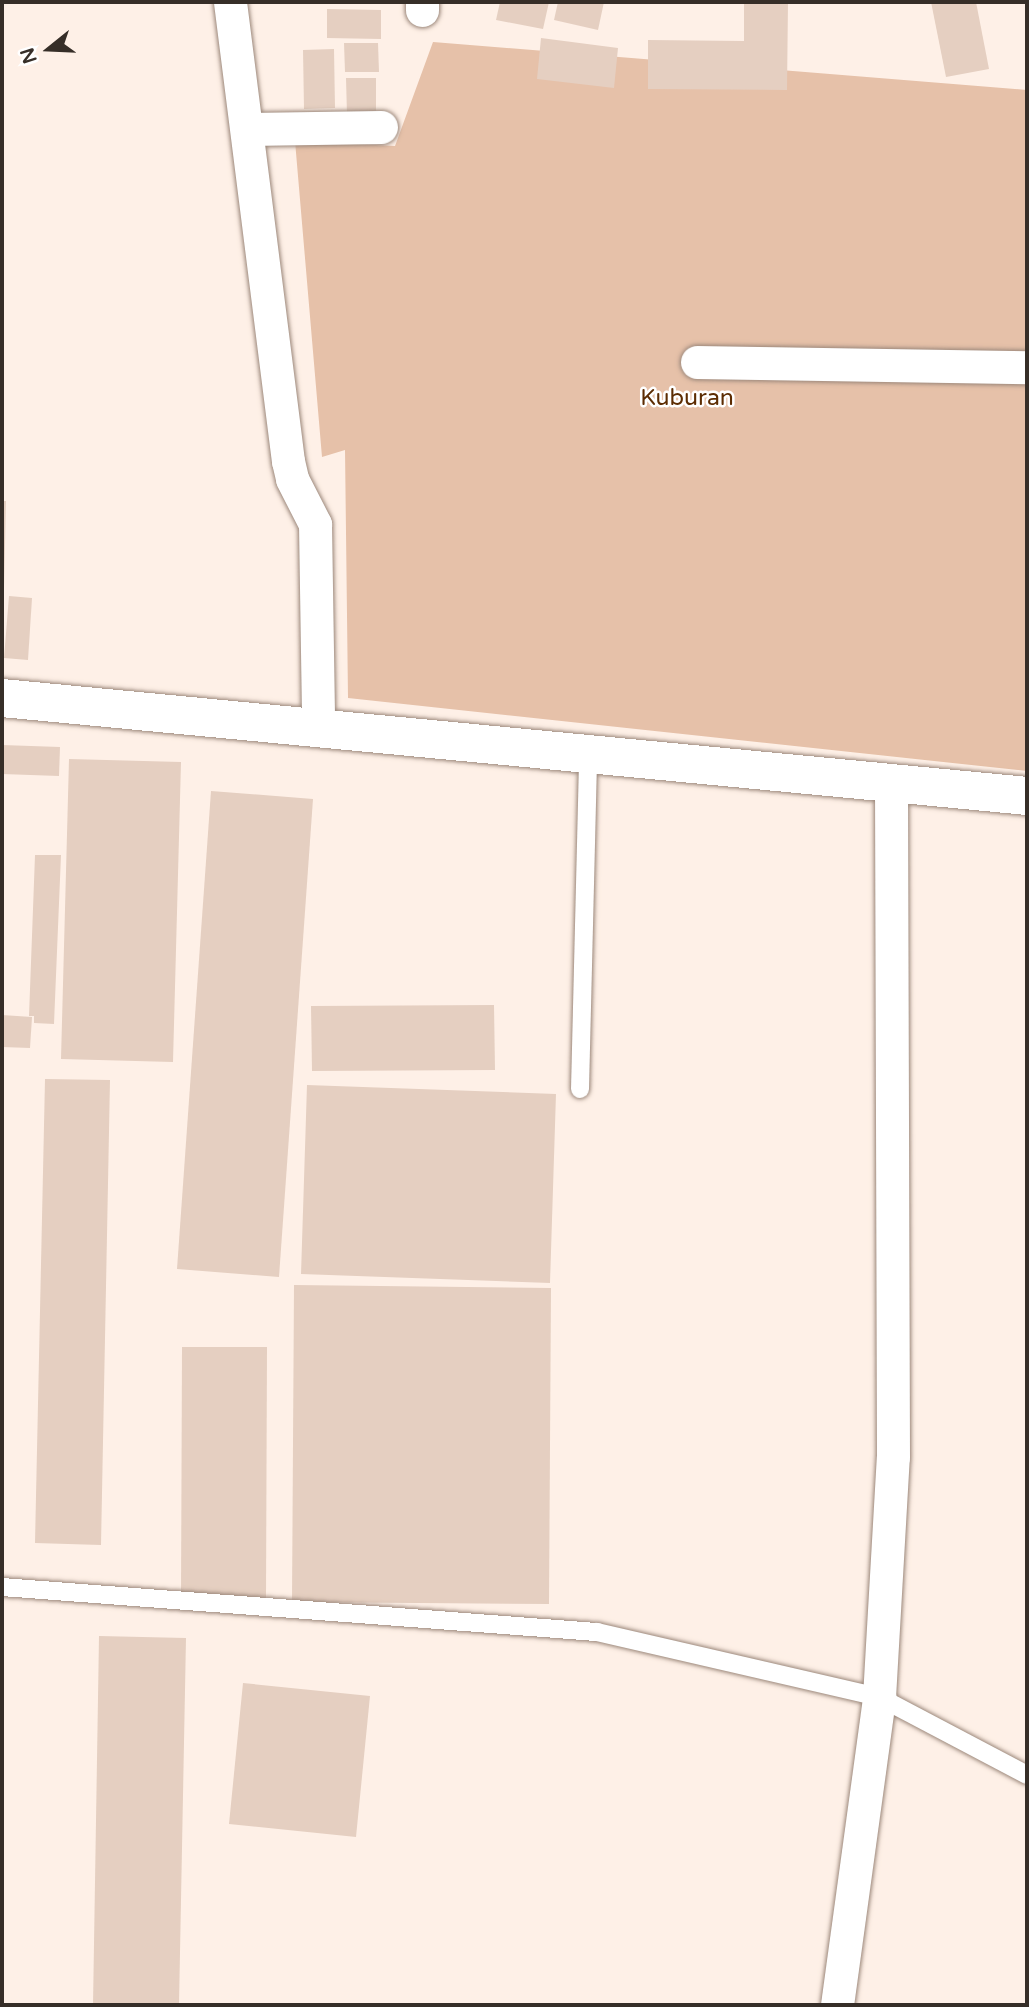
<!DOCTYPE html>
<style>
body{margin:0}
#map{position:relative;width:1029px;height:2007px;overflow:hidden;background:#fef0e7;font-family:"Varela Round",sans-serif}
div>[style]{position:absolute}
.green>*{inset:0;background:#e6c1a9}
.building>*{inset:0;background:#e5cfc1}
.roads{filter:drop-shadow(0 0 2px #9c887b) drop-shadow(0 0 2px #9c887b)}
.lane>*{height:18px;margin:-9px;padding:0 9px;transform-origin:9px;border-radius:9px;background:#fff}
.street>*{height:33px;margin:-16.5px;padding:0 16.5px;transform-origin:16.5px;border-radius:16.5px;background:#fff}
.secondary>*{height:38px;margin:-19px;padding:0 19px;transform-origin:19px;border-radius:19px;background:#fff}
span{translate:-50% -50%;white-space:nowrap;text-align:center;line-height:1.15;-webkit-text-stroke:5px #fff;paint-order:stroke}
.park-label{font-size:23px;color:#5c2c02}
.frame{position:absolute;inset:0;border:4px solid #362e28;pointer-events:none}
.north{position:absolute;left:14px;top:14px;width:70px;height:70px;-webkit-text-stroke:5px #fff;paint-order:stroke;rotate:252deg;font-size:19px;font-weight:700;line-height:28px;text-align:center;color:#362e28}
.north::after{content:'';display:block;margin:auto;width:24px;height:32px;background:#362e28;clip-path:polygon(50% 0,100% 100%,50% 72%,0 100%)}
</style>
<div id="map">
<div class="green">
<i style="clip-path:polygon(433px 42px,1027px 90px,1027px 771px,348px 698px,345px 450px,322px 457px,295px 141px,395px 146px)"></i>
</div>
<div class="building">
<i style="clip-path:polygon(500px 2px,549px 2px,543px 29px,496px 20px)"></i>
<i style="clip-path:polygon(558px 2px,604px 2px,598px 30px,554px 20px)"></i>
<i style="clip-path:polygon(744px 2px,788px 2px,787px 90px,648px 89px,648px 40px,744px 41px)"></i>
<i style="clip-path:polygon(931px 2px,976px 2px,989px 69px,946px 77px)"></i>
<i style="clip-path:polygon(327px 9px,381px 10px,381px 39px,327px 38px)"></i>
<i style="clip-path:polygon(541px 38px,618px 48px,614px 88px,537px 79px)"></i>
<i style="clip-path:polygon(344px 43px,378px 43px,379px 72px,345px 72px)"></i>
<i style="clip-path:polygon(334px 49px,335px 108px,304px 109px,303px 50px)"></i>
<i style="clip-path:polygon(346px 78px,376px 78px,376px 114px,347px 115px)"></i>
<i style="clip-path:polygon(2px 501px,6px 501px,4px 589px,2px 589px)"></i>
<i style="clip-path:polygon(9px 596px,32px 598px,28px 660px,4px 658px)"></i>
<i style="clip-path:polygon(2px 745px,60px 747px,59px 776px,2px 774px)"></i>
<i style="clip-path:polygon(69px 759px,181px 762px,173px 1062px,61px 1059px)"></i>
<i style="clip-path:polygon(211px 791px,313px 799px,279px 1277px,177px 1269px)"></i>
<i style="clip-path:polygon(35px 855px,61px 855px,54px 1024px,34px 1023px,34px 1016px,29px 1016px)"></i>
<i style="clip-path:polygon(494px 1005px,495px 1070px,312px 1071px,311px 1006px)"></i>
<i style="clip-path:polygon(2px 1015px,32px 1017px,30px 1048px,2px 1047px)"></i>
<i style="clip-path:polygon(45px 1079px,110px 1080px,101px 1545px,35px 1543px)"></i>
<i style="clip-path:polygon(307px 1085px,556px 1094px,550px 1283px,301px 1274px)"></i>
<i style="clip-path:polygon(294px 1285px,551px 1288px,549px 1604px,292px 1602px)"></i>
<i style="clip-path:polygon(182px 1347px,267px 1347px,266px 1598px,181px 1597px)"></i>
<i style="clip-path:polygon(99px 1636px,186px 1638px,179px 2005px,93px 2005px)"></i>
<i style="clip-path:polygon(243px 1683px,370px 1696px,356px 1837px,229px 1824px)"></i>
</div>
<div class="roads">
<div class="lane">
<i style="left:580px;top:1089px;width:335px;rotate:-88.6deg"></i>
<i style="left:2px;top:1587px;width:597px;rotate:4.33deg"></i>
<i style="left:597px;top:1632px;width:289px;rotate:13deg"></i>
<i style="left:879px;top:1697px;width:167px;rotate:27.8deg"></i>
</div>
<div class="street">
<i style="left:230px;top:2px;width:463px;rotate:82.8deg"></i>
<i style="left:288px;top:461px;width:18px;rotate:77deg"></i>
<i style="left:292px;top:479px;width:51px;rotate:62.9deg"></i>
<i style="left:315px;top:524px;width:202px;rotate:89.1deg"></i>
<i style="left:422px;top:10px;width:8px;rotate:-90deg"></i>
<i style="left:248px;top:129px;width:133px;rotate:-0.9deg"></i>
<i style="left:697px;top:362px;width:330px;rotate:0.9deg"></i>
<i style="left:837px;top:2005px;width:311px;rotate:-82.2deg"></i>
<i style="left:879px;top:1697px;width:240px;rotate:-86.7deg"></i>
<i style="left:893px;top:1457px;width:677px;rotate:-90.17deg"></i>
</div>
<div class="secondary">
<i style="left:2px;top:698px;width:1030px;rotate:5.46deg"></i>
</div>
</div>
<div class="park-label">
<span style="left:687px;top:398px">Kuburan</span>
</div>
<div class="frame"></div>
<div class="north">N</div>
</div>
